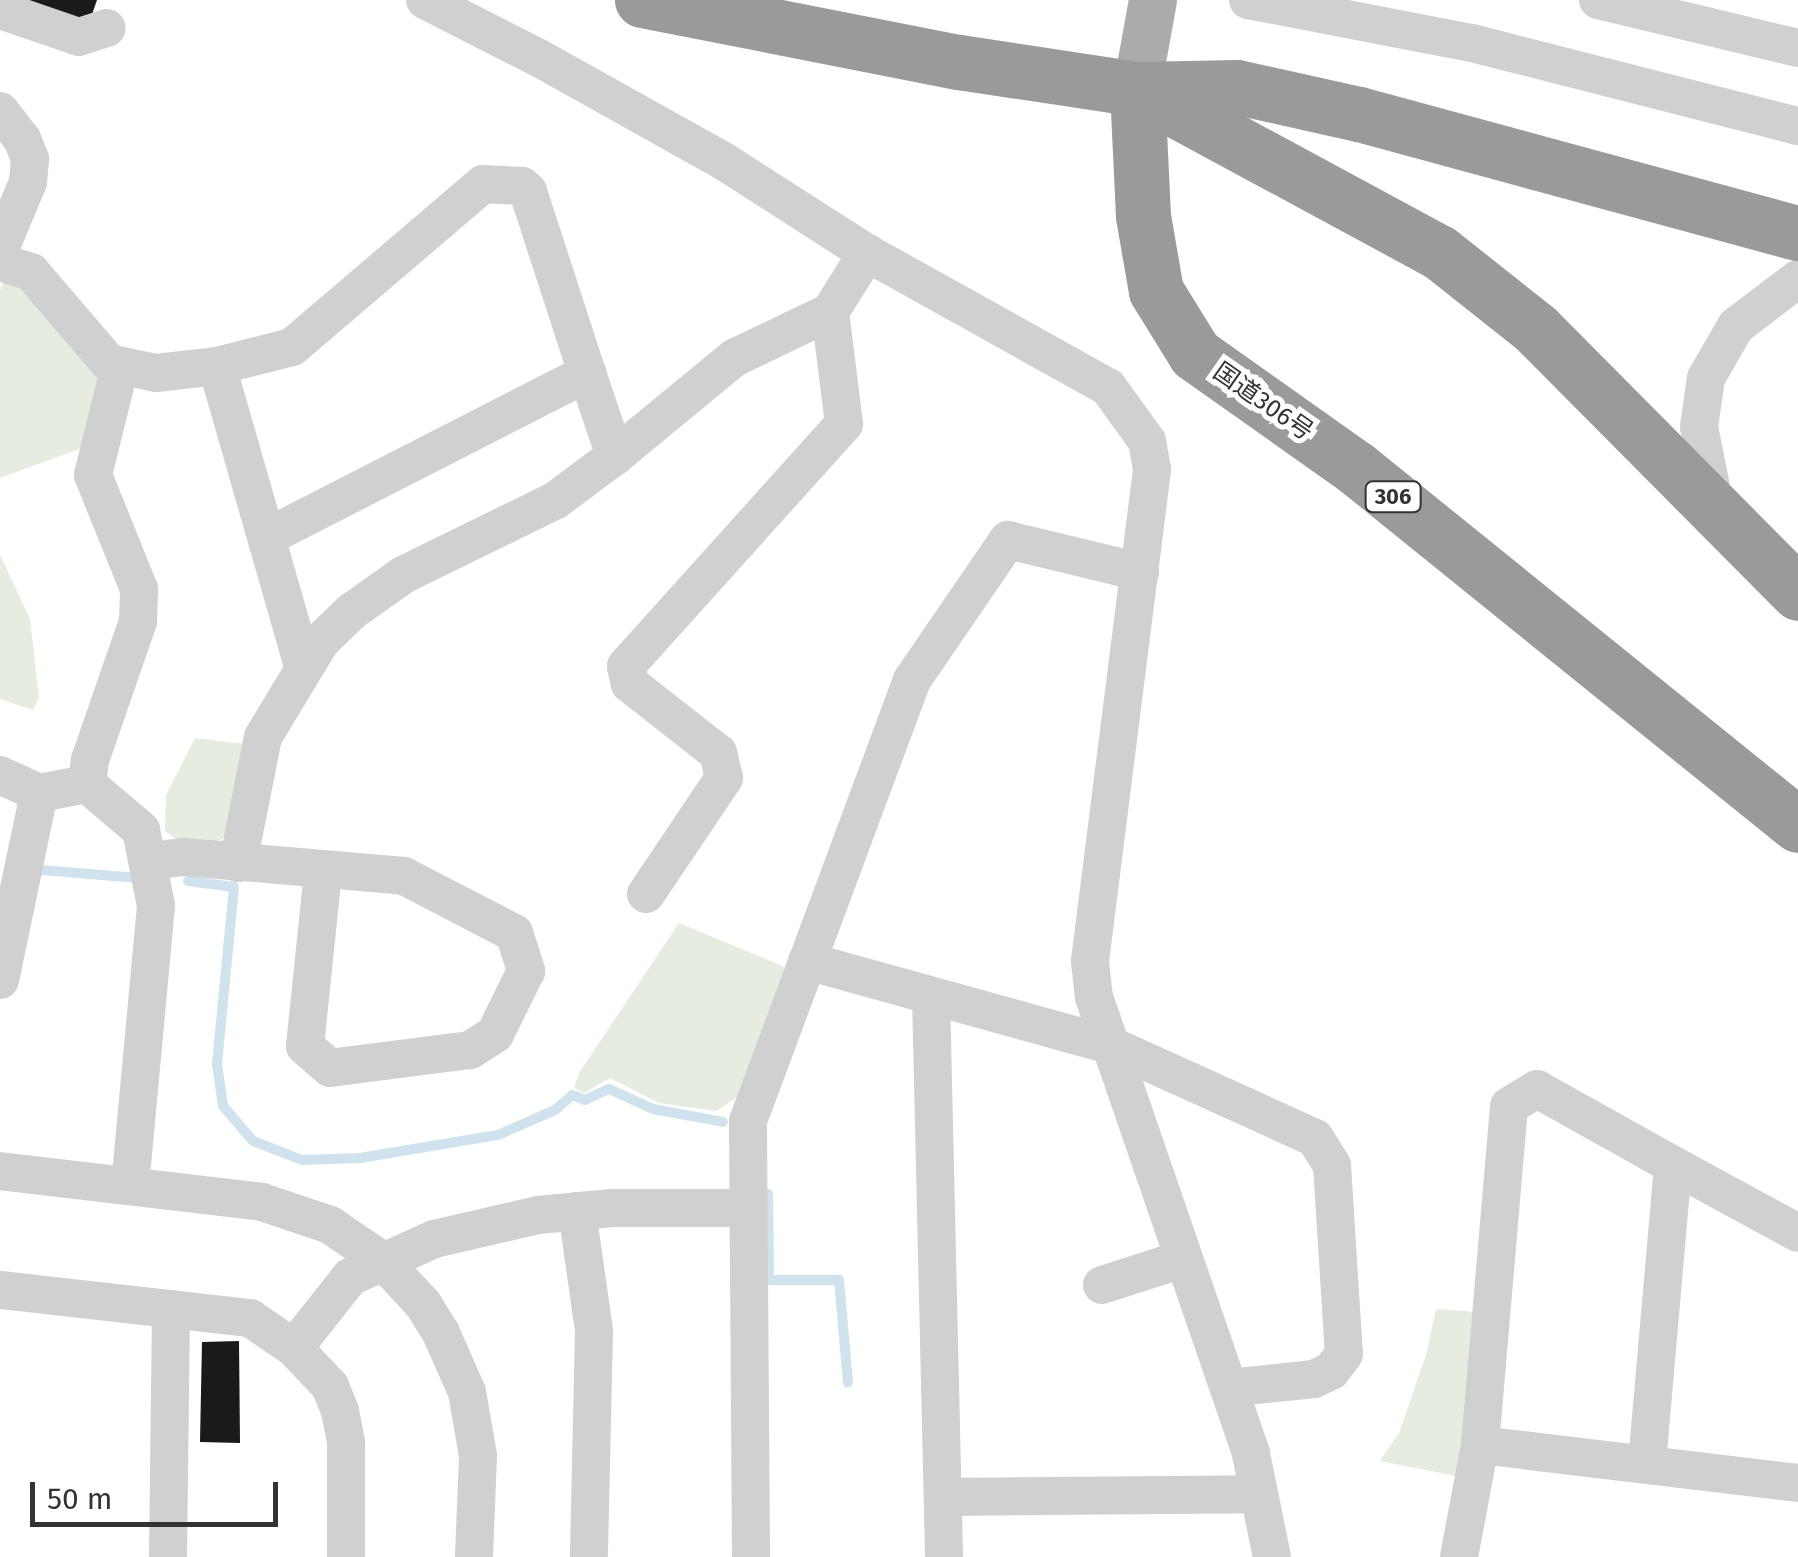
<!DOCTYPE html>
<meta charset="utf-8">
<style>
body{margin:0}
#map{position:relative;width:1798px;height:1557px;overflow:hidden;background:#fff;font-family:"Fira Sans","Noto Sans JP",sans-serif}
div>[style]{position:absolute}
.green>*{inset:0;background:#e6ecdf}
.stream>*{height:10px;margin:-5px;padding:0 5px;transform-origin:5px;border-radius:5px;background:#cfe2ee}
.building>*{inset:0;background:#1a1a1a}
.minor>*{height:38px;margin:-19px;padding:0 19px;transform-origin:19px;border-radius:19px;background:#d0d0d0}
.major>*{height:48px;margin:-24px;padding:0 24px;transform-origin:24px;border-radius:24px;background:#ababab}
.highway>*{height:55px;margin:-27.5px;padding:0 27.5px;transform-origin:27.5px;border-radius:27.5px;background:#9a9a9a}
span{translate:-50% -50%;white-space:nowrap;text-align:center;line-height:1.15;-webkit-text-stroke:10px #fff;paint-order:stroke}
.shield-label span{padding:2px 8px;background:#fff;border:2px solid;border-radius:8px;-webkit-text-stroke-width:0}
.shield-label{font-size:22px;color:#333;font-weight:700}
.street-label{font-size:25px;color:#333}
.scale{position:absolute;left:30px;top:1482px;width:248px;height:45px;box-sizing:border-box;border:5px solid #333;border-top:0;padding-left:12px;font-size:30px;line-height:35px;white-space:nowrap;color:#333;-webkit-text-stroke:8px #fff;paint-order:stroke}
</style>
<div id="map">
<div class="green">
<i style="clip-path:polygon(4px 281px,21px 281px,100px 375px,82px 448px,0 478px,0 290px)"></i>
<i style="clip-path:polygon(0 555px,30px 619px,39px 697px,33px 710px,0 699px)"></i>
<i style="clip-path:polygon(195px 738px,252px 745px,239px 827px,211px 846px,180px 842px,165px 831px,166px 795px)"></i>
<i style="clip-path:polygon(679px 923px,785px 967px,737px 1097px,717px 1111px,659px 1103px,610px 1078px,584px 1093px,574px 1088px,579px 1073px)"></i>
<i style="clip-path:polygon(1436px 1309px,1477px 1312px,1461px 1477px,1380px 1461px,1399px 1433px,1426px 1355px)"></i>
</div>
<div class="stream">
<i style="left:42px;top:870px;width:96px;rotate:4.8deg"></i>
<i style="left:188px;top:881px;width:46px;rotate:7.4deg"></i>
<i style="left:234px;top:887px;width:178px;rotate:95.5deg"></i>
<i style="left:217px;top:1064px;width:42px;rotate:81.9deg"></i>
<i style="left:223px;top:1106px;width:46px;rotate:49.4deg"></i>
<i style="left:253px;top:1141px;width:53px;rotate:21.2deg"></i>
<i style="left:302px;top:1160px;width:58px;rotate:-2deg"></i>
<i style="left:360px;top:1158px;width:140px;rotate:-9.5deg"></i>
<i style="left:498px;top:1135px;width:62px;rotate:-23.7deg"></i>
<i style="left:555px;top:1110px;width:23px;rotate:-41deg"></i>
<i style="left:572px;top:1095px;width:14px;rotate:21deg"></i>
<i style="left:585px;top:1100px;width:26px;rotate:-25deg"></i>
<i style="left:609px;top:1089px;width:48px;rotate:24.4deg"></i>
<i style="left:653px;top:1109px;width:71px;rotate:10.5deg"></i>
<i style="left:768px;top:1194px;width:86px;rotate:89.3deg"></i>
<i style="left:769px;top:1280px;width:70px"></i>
<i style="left:839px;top:1280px;width:103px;rotate:85deg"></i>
</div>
<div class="building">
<i style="clip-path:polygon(13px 0,97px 0,88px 26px)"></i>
<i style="clip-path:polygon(239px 1341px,240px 1443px,200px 1442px,202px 1342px)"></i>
</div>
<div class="minor">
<i style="left:425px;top:0;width:128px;rotate:27deg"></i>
<i style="left:539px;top:58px;width:213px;rotate:29.2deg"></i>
<i style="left:725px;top:162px;width:169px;rotate:32.7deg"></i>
<i style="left:867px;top:253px;width:276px;rotate:29.1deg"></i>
<i style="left:1108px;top:387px;width:67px;rotate:54.2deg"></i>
<i style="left:1147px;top:441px;width:29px;rotate:80deg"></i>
<i style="left:1152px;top:470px;width:495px;rotate:97.2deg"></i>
<i style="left:1090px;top:961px;width:36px;rotate:84deg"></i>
<i style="left:1094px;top:997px;width:483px;rotate:71deg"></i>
<i style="left:1251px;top:1454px;width:105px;rotate:78.5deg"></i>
<i style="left:1248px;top:0;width:228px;rotate:10.9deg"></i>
<i style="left:1472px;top:43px;width:336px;rotate:14.3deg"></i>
<i style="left:1598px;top:0;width:206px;rotate:13.5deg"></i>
<i style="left:0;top:10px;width:83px;rotate:18.9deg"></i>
<i style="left:79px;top:37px;width:29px;rotate:-18deg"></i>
<i style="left:0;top:111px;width:36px;rotate:52deg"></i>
<i style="left:22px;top:139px;width:22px;rotate:68deg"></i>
<i style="left:30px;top:159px;width:23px;rotate:95deg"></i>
<i style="left:28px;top:182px;width:73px;rotate:112.7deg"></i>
<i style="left:0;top:262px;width:33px;rotate:18deg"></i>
<i style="left:31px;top:272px;width:120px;rotate:49.4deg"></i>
<i style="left:109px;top:363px;width:48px;rotate:12deg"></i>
<i style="left:156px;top:373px;width:61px;rotate:-6.5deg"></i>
<i style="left:587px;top:373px;width:88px;rotate:71.4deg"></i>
<i style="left:615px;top:456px;width:154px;rotate:-39.5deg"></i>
<i style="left:734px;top:358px;width:106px;rotate:-25.6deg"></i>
<i style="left:1716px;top:512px;width:87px;rotate:-101.3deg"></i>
<i style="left:1699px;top:427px;width:49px;rotate:-81.9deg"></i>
<i style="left:1706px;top:378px;width:60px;rotate:-60deg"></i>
<i style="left:1736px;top:326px;width:78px;rotate:-37.2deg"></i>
<i style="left:267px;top:537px;width:360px;rotate:-27.1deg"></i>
<i style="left:587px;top:373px;width:191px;rotate:-108deg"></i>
<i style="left:528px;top:191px;width:8px;rotate:-140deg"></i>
<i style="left:522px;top:186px;width:39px;rotate:-177deg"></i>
<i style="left:483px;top:184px;width:251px;rotate:139.5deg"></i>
<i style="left:292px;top:347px;width:77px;rotate:165.8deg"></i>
<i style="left:217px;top:366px;width:312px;rotate:74deg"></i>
<i style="left:0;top:775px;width:43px;rotate:24.8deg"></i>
<i style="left:39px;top:793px;width:49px;rotate:-10.6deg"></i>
<i style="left:87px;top:784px;width:71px;rotate:40.4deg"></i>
<i style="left:141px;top:830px;width:77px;rotate:78.8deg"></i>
<i style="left:156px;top:906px;width:281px;rotate:95.3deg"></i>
<i style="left:87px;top:784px;width:24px;rotate:-83deg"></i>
<i style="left:90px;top:760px;width:147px;rotate:-70.9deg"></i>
<i style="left:138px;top:621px;width:32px;rotate:-88deg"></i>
<i style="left:139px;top:589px;width:123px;rotate:-112deg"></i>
<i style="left:93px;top:475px;width:112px;rotate:-76.1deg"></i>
<i style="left:151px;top:861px;width:33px;rotate:-7deg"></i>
<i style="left:184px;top:857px;width:221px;rotate:4.9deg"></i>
<i style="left:404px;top:876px;width:124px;rotate:27.4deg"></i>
<i style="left:514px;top:933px;width:40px;rotate:72deg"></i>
<i style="left:526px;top:971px;width:70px;rotate:116.2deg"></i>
<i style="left:495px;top:1034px;width:30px;rotate:147deg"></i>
<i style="left:470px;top:1050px;width:141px;rotate:172.7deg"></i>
<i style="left:330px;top:1068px;width:33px;rotate:-139deg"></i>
<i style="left:305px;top:1046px;width:175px;rotate:-84.1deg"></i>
<i style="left:238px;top:863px;width:128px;rotate:-78.8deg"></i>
<i style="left:263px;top:737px;width:112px;rotate:-58.9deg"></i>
<i style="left:321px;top:641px;width:42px;rotate:-44deg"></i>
<i style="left:351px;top:612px;width:64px;rotate:-35.4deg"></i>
<i style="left:403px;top:575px;width:170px;rotate:-26.1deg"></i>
<i style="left:556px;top:500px;width:74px;rotate:-36.7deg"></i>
<i style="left:646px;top:894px;width:140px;rotate:-56.1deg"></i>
<i style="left:724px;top:778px;width:26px;rotate:-103deg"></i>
<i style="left:718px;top:753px;width:112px;rotate:-141.9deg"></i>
<i style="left:630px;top:684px;width:18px;rotate:-103deg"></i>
<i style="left:626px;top:666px;width:326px;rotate:-48deg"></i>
<i style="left:844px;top:424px;width:113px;rotate:-97.1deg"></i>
<i style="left:830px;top:312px;width:70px;rotate:-57.9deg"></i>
<i style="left:807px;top:961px;width:314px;rotate:15.5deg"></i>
<i style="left:1110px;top:1045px;width:225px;rotate:24.4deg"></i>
<i style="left:1315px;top:1138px;width:32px;rotate:58deg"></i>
<i style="left:1332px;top:1165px;width:189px;rotate:86.4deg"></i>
<i style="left:1344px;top:1354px;width:21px;rotate:127deg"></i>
<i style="left:1331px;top:1371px;width:19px;rotate:155deg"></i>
<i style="left:1314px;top:1379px;width:85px;rotate:174deg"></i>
<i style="left:0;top:980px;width:191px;rotate:-78.2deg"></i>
<i style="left:931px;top:996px;width:561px;rotate:88.67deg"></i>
<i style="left:0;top:1171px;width:264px;rotate:6.7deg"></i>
<i style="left:262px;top:1202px;width:72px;rotate:18.7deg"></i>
<i style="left:330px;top:1225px;width:64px;rotate:34.2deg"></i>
<i style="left:383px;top:1261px;width:59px;rotate:47.1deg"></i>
<i style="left:423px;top:1304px;width:34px;rotate:58deg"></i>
<i style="left:441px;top:1333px;width:64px;rotate:66.2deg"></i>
<i style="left:467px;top:1392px;width:65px;rotate:80.2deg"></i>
<i style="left:478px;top:1456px;width:101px;rotate:92.3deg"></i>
<i style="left:577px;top:1211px;width:121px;rotate:81.9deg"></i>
<i style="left:594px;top:1331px;width:226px;rotate:91.3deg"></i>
<i style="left:1102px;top:1285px;width:85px;rotate:-17.8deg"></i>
<i style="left:0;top:1290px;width:252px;rotate:6.4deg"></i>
<i style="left:250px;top:1318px;width:53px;rotate:34.3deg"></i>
<i style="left:294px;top:1348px;width:52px;rotate:46.5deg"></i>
<i style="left:330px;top:1386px;width:27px;rotate:68deg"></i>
<i style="left:340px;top:1411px;width:33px;rotate:79deg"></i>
<i style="left:346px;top:1443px;width:114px;rotate:90deg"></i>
<i style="left:294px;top:1348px;width:90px;rotate:-51.7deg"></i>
<i style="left:350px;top:1277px;width:92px;rotate:-24.3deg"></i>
<i style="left:434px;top:1239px;width:107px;rotate:-13deg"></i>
<i style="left:538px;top:1215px;width:74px;rotate:-5.4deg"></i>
<i style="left:612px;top:1208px;width:134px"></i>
<i style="left:1480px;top:1445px;width:340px;rotate:-85.1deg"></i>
<i style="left:1509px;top:1106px;width:33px;rotate:-31deg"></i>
<i style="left:1537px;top:1089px;width:156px;rotate:29.2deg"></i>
<i style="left:1647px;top:1463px;width:299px;rotate:-85deg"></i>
<i style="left:1673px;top:1165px;width:142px;rotate:28.5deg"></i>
<i style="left:943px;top:1497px;width:315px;rotate:-0.5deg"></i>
<i style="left:168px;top:1557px;width:248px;rotate:-89.3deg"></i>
<i style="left:751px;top:1557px;width:436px;rotate:-90.4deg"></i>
<i style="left:748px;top:1121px;width:471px;rotate:-69.6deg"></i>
<i style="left:912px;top:680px;width:170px;rotate:-55.6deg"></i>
<i style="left:1008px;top:540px;width:136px;rotate:13.6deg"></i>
<i style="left:1459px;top:1557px;width:114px;rotate:-79.4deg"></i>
<i style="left:1480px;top:1445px;width:320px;rotate:6.8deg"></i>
</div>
<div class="major">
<i style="left:1137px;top:89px;width:90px;rotate:-79.8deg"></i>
</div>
<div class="highway">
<i style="left:642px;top:0;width:323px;rotate:11.1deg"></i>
<i style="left:959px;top:62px;width:180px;rotate:8.6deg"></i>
<i style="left:1137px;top:89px;width:100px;rotate:-1.1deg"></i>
<i style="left:1237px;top:87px;width:125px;rotate:12.5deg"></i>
<i style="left:1359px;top:114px;width:455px;rotate:15.2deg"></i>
<i style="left:1137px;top:89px;width:127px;rotate:87.3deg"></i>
<i style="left:1143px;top:216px;width:76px;rotate:80.2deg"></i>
<i style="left:1156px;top:291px;width:74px;rotate:58.2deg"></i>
<i style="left:1195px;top:354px;width:197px;rotate:35.3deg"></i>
<i style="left:1356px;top:468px;width:568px;rotate:38.93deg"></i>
<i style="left:1139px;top:90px;width:341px;rotate:28.4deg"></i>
<i style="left:1439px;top:252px;width:124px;rotate:38.4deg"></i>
<i style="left:1536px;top:329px;width:372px;rotate:45.2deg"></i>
</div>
<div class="shield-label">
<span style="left:1393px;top:497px">306</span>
</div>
<div class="street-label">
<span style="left:1263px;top:402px;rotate:35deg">国道306号</span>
</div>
<div class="scale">50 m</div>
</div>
